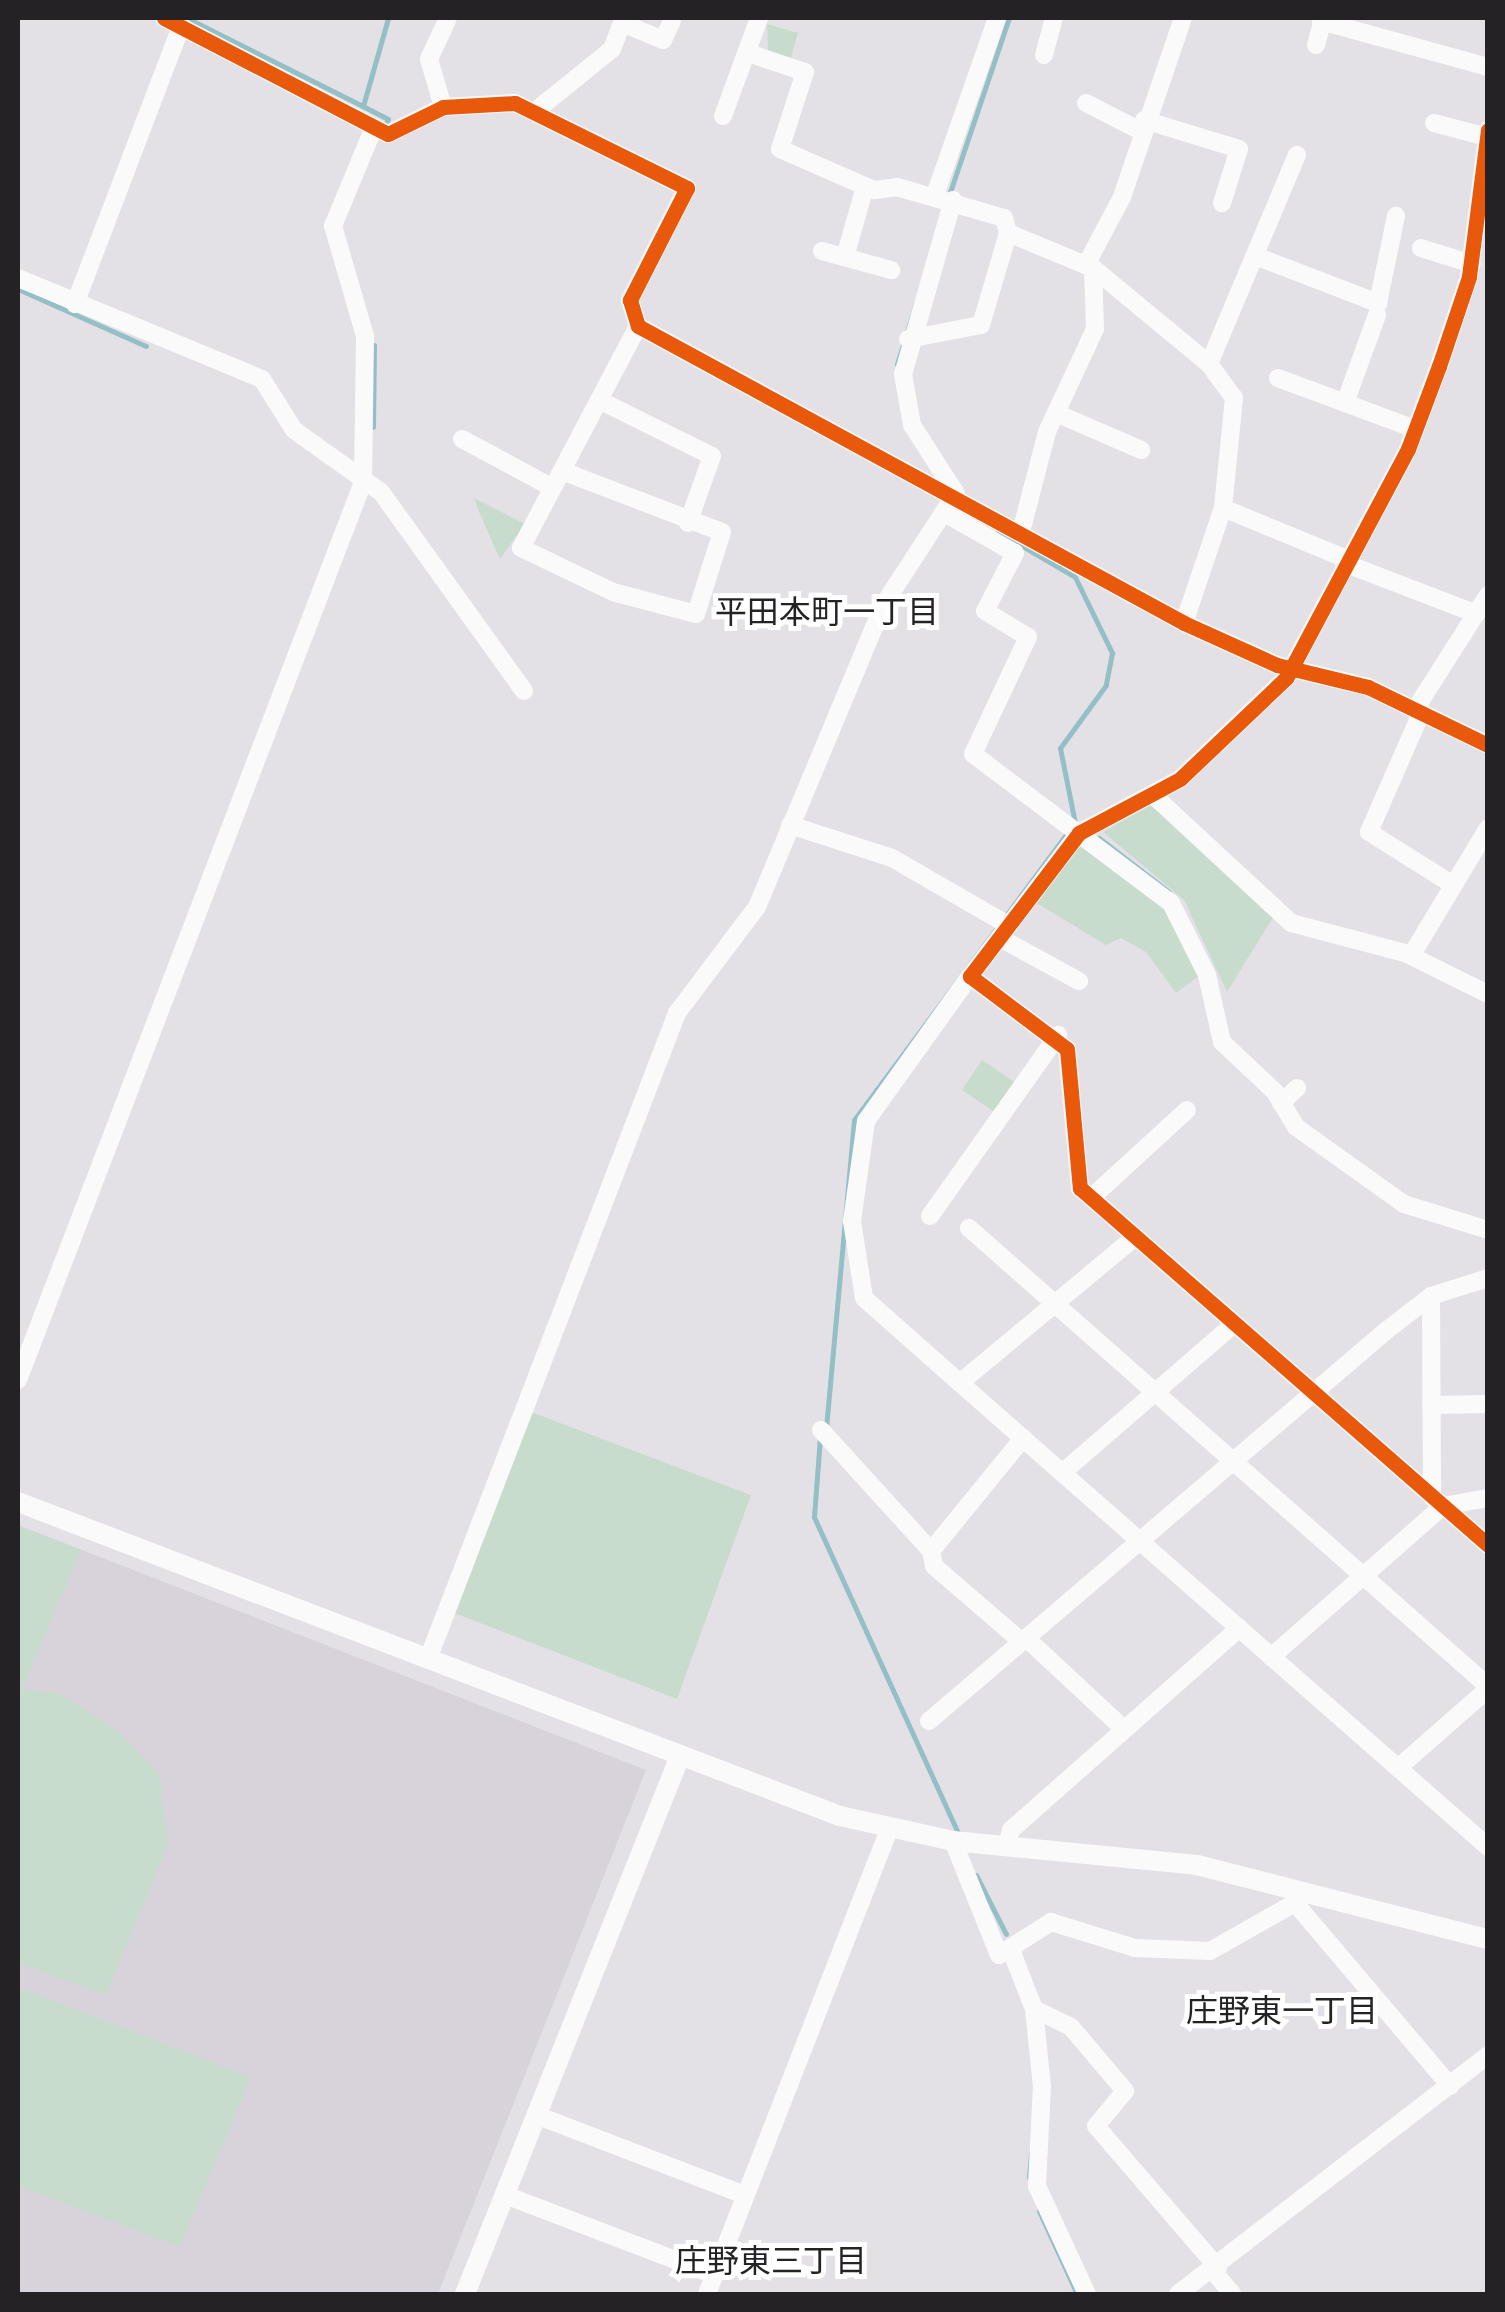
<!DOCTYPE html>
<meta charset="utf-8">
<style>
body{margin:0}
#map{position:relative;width:1505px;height:2312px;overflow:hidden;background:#e4e1e6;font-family:Merriweather,"Noto Sans JP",serif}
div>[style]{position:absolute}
.built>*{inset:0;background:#d8d2db}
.green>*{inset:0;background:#c8dccd}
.stream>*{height:5px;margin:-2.5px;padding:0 2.5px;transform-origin:2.5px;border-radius:2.5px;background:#94bfc7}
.minor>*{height:18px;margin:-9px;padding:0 9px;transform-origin:9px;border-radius:9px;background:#fbfafb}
.tertiary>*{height:20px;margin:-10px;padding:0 10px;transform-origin:10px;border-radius:10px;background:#fbfafb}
.cycleway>*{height:15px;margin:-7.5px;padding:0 7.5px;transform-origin:7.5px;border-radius:7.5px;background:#e8590c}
span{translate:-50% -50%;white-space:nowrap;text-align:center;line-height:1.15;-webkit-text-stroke:10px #fff;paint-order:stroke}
.neighbourhood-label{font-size:32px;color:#242225}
.frame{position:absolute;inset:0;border:20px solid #242225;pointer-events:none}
</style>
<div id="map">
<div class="built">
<i style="clip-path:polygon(18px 1525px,646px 1770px,438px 2294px,18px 2294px)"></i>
</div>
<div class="green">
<i style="clip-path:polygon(767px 24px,798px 33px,791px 58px,768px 51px)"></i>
<i style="clip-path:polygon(474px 498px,525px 524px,500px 559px,479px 512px)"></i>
<i style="clip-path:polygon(1151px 805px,1275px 914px,1227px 992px,1184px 900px,1103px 832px)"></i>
<i style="clip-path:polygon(1078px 843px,1167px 904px,1203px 973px,1176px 993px,1146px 952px,1121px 938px,1106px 945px,1033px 901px)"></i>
<i style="clip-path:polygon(982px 1060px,1016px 1083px,996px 1113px,962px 1090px)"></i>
<i style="clip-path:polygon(531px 1412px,751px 1495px,677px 1699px,454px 1613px)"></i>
<i style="clip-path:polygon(18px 1526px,81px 1550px,22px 1689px,60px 1693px,117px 1730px,159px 1773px,168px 1844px,106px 1995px,18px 1963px)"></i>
<i style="clip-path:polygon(18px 1987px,251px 2077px,180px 2247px,18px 2186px)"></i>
</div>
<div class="stream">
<i style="left:187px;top:18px;width:197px;rotate:26.6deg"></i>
<i style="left:383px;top:129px;width:11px;rotate:-63deg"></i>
<i style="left:388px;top:119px;width:28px;rotate:-153deg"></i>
<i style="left:363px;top:106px;width:91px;rotate:-74.1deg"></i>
<i style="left:948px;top:198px;width:190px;rotate:-71.3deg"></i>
<i style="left:18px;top:289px;width:140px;rotate:24deg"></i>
<i style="left:897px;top:364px;width:64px;rotate:-72.7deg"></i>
<i style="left:373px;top:427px;width:82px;rotate:-89.3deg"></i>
<i style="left:998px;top:532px;width:89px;rotate:30.3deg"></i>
<i style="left:1075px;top:577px;width:85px;rotate:64deg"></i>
<i style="left:1112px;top:653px;width:33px;rotate:101deg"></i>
<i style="left:1106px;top:685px;width:78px;rotate:126.1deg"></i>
<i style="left:1060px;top:748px;width:76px;rotate:78.7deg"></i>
<i style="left:1099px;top:838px;width:88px;rotate:37.6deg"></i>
<i style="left:826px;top:1428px;width:309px;rotate:-84.8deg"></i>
<i style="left:854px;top:1120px;width:359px;rotate:-53.4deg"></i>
<i style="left:820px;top:1437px;width:80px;rotate:94.3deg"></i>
<i style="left:814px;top:1517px;width:352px;rotate:65.5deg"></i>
<i style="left:976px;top:1875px;width:66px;rotate:63deg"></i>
<i style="left:1029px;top:2177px;width:24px;rotate:-85deg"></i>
<i style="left:1039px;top:2211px;width:91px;rotate:65.4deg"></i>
</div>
<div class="minor">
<i style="left:164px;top:18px;width:252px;rotate:27.4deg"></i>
<i style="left:388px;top:134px;width:61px;rotate:-26.1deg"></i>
<i style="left:443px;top:107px;width:72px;rotate:-3.2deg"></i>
<i style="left:515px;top:103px;width:192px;rotate:26.3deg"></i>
<i style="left:687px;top:188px;width:126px;rotate:117deg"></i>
<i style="left:630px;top:300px;width:27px;rotate:73deg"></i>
<i style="left:638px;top:326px;width:622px;rotate:28.54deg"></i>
<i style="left:1184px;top:623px;width:102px;rotate:24.3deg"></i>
<i style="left:1277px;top:665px;width:94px;rotate:13.6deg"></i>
<i style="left:1368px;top:687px;width:133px;rotate:25.8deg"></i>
<i style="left:1321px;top:21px;width:173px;rotate:15.4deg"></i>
<i style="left:622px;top:23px;width:44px;rotate:22.5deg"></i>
<i style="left:663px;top:40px;width:21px;rotate:-65deg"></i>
<i style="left:1316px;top:45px;width:28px;rotate:-75deg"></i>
<i style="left:748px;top:53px;width:60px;rotate:18.4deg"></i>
<i style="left:805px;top:72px;width:81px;rotate:108deg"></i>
<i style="left:780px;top:149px;width:103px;rotate:23.6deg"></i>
<i style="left:874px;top:190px;width:23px;rotate:-7deg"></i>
<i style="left:897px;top:187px;width:111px;rotate:16.2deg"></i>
<i style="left:1004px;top:218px;width:16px;rotate:75deg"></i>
<i style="left:1008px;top:233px;width:92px;rotate:22.4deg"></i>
<i style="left:1093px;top:268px;width:61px;rotate:88.1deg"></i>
<i style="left:1095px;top:329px;width:114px;rotate:115deg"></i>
<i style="left:1047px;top:432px;width:103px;rotate:104.6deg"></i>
<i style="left:1044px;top:55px;width:38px;rotate:-75deg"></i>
<i style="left:1086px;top:103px;width:62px;rotate:27deg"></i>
<i style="left:443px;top:107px;width:50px;rotate:-106.3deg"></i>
<i style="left:429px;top:59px;width:45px;rotate:-65.1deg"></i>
<i style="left:539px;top:108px;width:94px;rotate:-38.9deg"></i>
<i style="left:612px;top:49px;width:33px;rotate:-69deg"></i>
<i style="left:723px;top:116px;width:104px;rotate:-69.8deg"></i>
<i style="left:1144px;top:120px;width:99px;rotate:17deg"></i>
<i style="left:1239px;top:149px;width:57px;rotate:107.5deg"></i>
<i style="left:1434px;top:123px;width:55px;rotate:14.8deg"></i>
<i style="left:1488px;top:130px;width:148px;rotate:97.4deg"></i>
<i style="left:1469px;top:277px;width:94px;rotate:108.6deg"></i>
<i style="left:1439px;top:366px;width:89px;rotate:110.5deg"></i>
<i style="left:1408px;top:449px;width:259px;rotate:118deg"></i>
<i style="left:1286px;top:678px;width:146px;rotate:136.4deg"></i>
<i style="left:1180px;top:779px;width:115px;rotate:151.9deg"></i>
<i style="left:1079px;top:833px;width:180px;rotate:127.3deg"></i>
<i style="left:970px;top:976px;width:121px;rotate:37deg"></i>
<i style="left:1067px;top:1049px;width:140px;rotate:84.7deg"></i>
<i style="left:1080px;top:1188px;width:542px;rotate:41.19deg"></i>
<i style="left:935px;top:195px;width:188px;rotate:-70.7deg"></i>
<i style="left:953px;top:200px;width:181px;rotate:106deg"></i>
<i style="left:903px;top:374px;width:52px;rotate:80deg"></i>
<i style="left:912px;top:425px;width:80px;rotate:57.3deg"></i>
<i style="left:1421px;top:248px;width:53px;rotate:17.4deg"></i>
<i style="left:822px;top:251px;width:72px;rotate:15.4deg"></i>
<i style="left:845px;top:257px;width:73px;rotate:-74.1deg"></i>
<i style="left:1258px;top:257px;width:129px;rotate:21deg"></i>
<i style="left:1378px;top:303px;width:89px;rotate:-78.3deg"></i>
<i style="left:1088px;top:261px;width:72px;rotate:-62deg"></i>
<i style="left:1122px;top:197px;width:189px;rotate:-71.2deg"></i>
<i style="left:1093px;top:268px;width:151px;rotate:39.6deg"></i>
<i style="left:18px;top:278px;width:264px;rotate:22.5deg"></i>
<i style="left:262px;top:379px;width:60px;rotate:57.9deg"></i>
<i style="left:294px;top:430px;width:107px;rotate:35.5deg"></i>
<i style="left:381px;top:492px;width:245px;rotate:54.3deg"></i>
<i style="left:75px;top:304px;width:298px;rotate:-69.1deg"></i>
<i style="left:908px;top:339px;width:74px;rotate:-10.9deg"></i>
<i style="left:981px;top:325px;width:96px;rotate:-73.6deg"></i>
<i style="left:1278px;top:378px;width:146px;rotate:20.4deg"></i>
<i style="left:599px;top:400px;width:126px;rotate:26.4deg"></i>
<i style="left:712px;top:456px;width:71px;rotate:109.7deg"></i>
<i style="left:1345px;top:403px;width:94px;rotate:-70deg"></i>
<i style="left:1056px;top:413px;width:93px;rotate:23.5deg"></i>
<i style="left:462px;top:439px;width:103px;rotate:28.3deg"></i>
<i style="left:562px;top:471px;width:171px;rotate:20.9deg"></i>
<i style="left:722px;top:532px;width:86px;rotate:107.6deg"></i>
<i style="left:696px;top:614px;width:86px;rotate:-165.2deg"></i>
<i style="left:613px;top:592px;width:102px;rotate:-154.4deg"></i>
<i style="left:521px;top:548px;width:251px;rotate:-62.2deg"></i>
<i style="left:1223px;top:508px;width:134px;rotate:22.4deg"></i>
<i style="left:946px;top:514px;width:79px;rotate:29.5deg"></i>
<i style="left:1015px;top:553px;width:65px;rotate:117.3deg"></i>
<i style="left:985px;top:611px;width:50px;rotate:31.2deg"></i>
<i style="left:1028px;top:637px;width:129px;rotate:115.2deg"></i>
<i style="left:973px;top:754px;width:248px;rotate:37deg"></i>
<i style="left:1171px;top:903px;width:80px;rotate:63.4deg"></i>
<i style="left:1207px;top:975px;width:69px;rotate:77.4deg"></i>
<i style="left:1222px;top:1042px;width:73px;rotate:43.3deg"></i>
<i style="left:1275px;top:1092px;width:41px;rotate:59deg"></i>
<i style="left:1296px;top:1127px;width:133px;rotate:35.5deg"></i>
<i style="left:1404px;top:1204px;width:88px;rotate:17.2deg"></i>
<i style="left:1344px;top:563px;width:142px;rotate:21deg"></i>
<i style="left:1184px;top:623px;width:121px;rotate:-71.3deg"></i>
<i style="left:1223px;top:508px;width:111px;rotate:-84.3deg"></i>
<i style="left:1234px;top:398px;width:42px;rotate:-126.3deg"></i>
<i style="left:1209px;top:364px;width:227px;rotate:-67.2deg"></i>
<i style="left:1416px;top:708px;width:134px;rotate:-57.5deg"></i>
<i style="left:1422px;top:711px;width:132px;rotate:113.7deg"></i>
<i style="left:1369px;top:832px;width:96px;rotate:32.2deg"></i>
<i style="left:1153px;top:795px;width:188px;rotate:42.8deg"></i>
<i style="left:1291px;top:923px;width:118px;rotate:14.7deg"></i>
<i style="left:1405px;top:953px;width:93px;rotate:26.3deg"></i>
<i style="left:790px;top:825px;width:107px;rotate:17.9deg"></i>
<i style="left:892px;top:858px;width:134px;rotate:30deg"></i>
<i style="left:1000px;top:938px;width:90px;rotate:28.6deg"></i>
<i style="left:1411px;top:956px;width:149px;rotate:-59deg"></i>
<i style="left:1281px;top:1103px;width:22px;rotate:-43deg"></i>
<i style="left:1091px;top:1198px;width:130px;rotate:-42.5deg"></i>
<i style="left:930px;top:1216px;width:222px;rotate:-54.7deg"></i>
<i style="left:969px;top:1228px;width:692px;rotate:41.43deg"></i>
<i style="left:1135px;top:1237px;width:228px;rotate:140.2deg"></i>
<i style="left:960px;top:1383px;width:703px;rotate:41.31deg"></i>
<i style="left:1431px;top:1296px;width:201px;rotate:89.7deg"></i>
<i style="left:18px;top:1380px;width:962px;rotate:-68.98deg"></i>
<i style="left:363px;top:482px;width:146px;rotate:-89.2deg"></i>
<i style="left:365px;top:336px;width:115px;rotate:-106.2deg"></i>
<i style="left:333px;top:226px;width:107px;rotate:-67.5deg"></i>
<i style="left:960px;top:1383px;width:128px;rotate:-138.5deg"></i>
<i style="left:864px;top:1298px;width:78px;rotate:-98.9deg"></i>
<i style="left:852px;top:1221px;width:101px;rotate:-82deg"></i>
<i style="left:866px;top:1121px;width:178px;rotate:-54.4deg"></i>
<i style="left:1431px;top:1405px;width:57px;rotate:-1deg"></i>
<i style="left:821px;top:1430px;width:164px;rotate:47.7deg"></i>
<i style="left:1062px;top:1473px;width:226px;rotate:-40.9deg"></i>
<i style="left:1026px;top:1638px;width:132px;rotate:42.9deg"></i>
<i style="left:1022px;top:1642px;width:116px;rotate:-139.2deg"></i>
<i style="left:934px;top:1566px;width:15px;rotate:-101deg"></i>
<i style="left:931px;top:1551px;width:146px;rotate:-50.8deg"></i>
<i style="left:1271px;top:1657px;width:229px;rotate:-41.3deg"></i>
<i style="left:1443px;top:1506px;width:46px;rotate:-10.1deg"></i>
<i style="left:428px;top:1659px;width:692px;rotate:-68.92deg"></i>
<i style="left:677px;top:1013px;width:133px;rotate:-53deg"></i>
<i style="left:757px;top:907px;width:329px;rotate:-67.3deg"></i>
<i style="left:884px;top:604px;width:132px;rotate:-57deg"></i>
<i style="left:929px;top:1721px;width:602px;rotate:-40.49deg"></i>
<i style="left:1387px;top:1330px;width:56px;rotate:-37.7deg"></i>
<i style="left:1431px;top:1296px;width:60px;rotate:-17.5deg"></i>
<i style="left:1398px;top:1768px;width:120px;rotate:-41.3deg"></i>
<i style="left:953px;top:1841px;width:123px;rotate:68deg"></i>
<i style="left:999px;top:1955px;width:62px;rotate:-32.4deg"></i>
<i style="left:1051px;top:1922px;width:88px;rotate:17.2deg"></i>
<i style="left:1135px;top:1948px;width:75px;rotate:2.3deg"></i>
<i style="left:1210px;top:1951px;width:98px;rotate:-29.5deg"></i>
<i style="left:1007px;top:1845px;width:16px;rotate:-75deg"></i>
<i style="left:1011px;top:1830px;width:305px;rotate:-41.5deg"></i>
<i style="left:1298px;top:1894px;width:9px;rotate:108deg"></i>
<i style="left:1295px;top:1903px;width:240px;rotate:49.7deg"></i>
<i style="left:1011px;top:1950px;width:63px;rotate:68.7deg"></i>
<i style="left:1034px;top:2009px;width:77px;rotate:84.1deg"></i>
<i style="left:1042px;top:2086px;width:100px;rotate:92.9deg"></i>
<i style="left:1037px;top:2186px;width:119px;rotate:65.2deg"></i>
<i style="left:1034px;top:2009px;width:41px;rotate:25.9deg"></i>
<i style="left:1071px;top:2027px;width:84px;rotate:49.8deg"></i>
<i style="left:1125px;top:2091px;width:45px;rotate:129.6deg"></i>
<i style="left:1096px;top:2126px;width:187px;rotate:49.3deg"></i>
<i style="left:536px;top:2115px;width:223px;rotate:21deg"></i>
<i style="left:505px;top:2195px;width:224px;rotate:20.9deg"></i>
<i style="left:1213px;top:2271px;width:30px;rotate:50deg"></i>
<i style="left:707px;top:2294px;width:498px;rotate:-68.6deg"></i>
<i style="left:1178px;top:2294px;width:391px;rotate:-37.6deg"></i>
</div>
<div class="tertiary">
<i style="left:18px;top:1502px;width:880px;rotate:20.91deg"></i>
<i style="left:840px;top:1816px;width:116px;rotate:12.5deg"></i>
<i style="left:953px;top:1841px;width:245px;rotate:5.6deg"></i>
<i style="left:1197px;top:1865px;width:300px;rotate:14.3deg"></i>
<i style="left:465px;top:2294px;width:579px;rotate:-68.22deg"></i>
</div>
<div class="cycleway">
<i style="left:164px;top:18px;width:252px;rotate:27.4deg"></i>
<i style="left:388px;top:134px;width:61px;rotate:-26.1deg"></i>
<i style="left:443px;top:107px;width:72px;rotate:-3.2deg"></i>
<i style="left:515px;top:103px;width:192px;rotate:26.3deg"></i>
<i style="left:687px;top:188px;width:126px;rotate:117deg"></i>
<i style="left:630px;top:300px;width:27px;rotate:73deg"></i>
<i style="left:638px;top:326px;width:622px;rotate:28.54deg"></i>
<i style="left:1184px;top:623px;width:102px;rotate:24.3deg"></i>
<i style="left:1277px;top:665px;width:94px;rotate:13.6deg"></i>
<i style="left:1368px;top:687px;width:133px;rotate:25.8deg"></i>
<i style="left:1488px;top:130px;width:148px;rotate:97.4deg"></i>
<i style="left:1469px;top:277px;width:94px;rotate:108.6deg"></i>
<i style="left:1439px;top:366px;width:89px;rotate:110.5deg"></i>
<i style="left:1408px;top:449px;width:259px;rotate:118deg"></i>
<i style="left:1286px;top:678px;width:146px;rotate:136.4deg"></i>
<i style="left:1180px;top:779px;width:115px;rotate:151.9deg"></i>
<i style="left:1079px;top:833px;width:180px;rotate:127.3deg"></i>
<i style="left:970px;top:976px;width:121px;rotate:37deg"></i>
<i style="left:1067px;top:1049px;width:140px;rotate:84.7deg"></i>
<i style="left:1080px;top:1188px;width:542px;rotate:41.19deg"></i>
</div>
<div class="neighbourhood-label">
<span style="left:827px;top:612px">平田本町一丁目</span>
<span style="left:1282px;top:2011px">庄野東一丁目</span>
<span style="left:771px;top:2261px">庄野東三丁目</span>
</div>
<div class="frame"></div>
</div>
